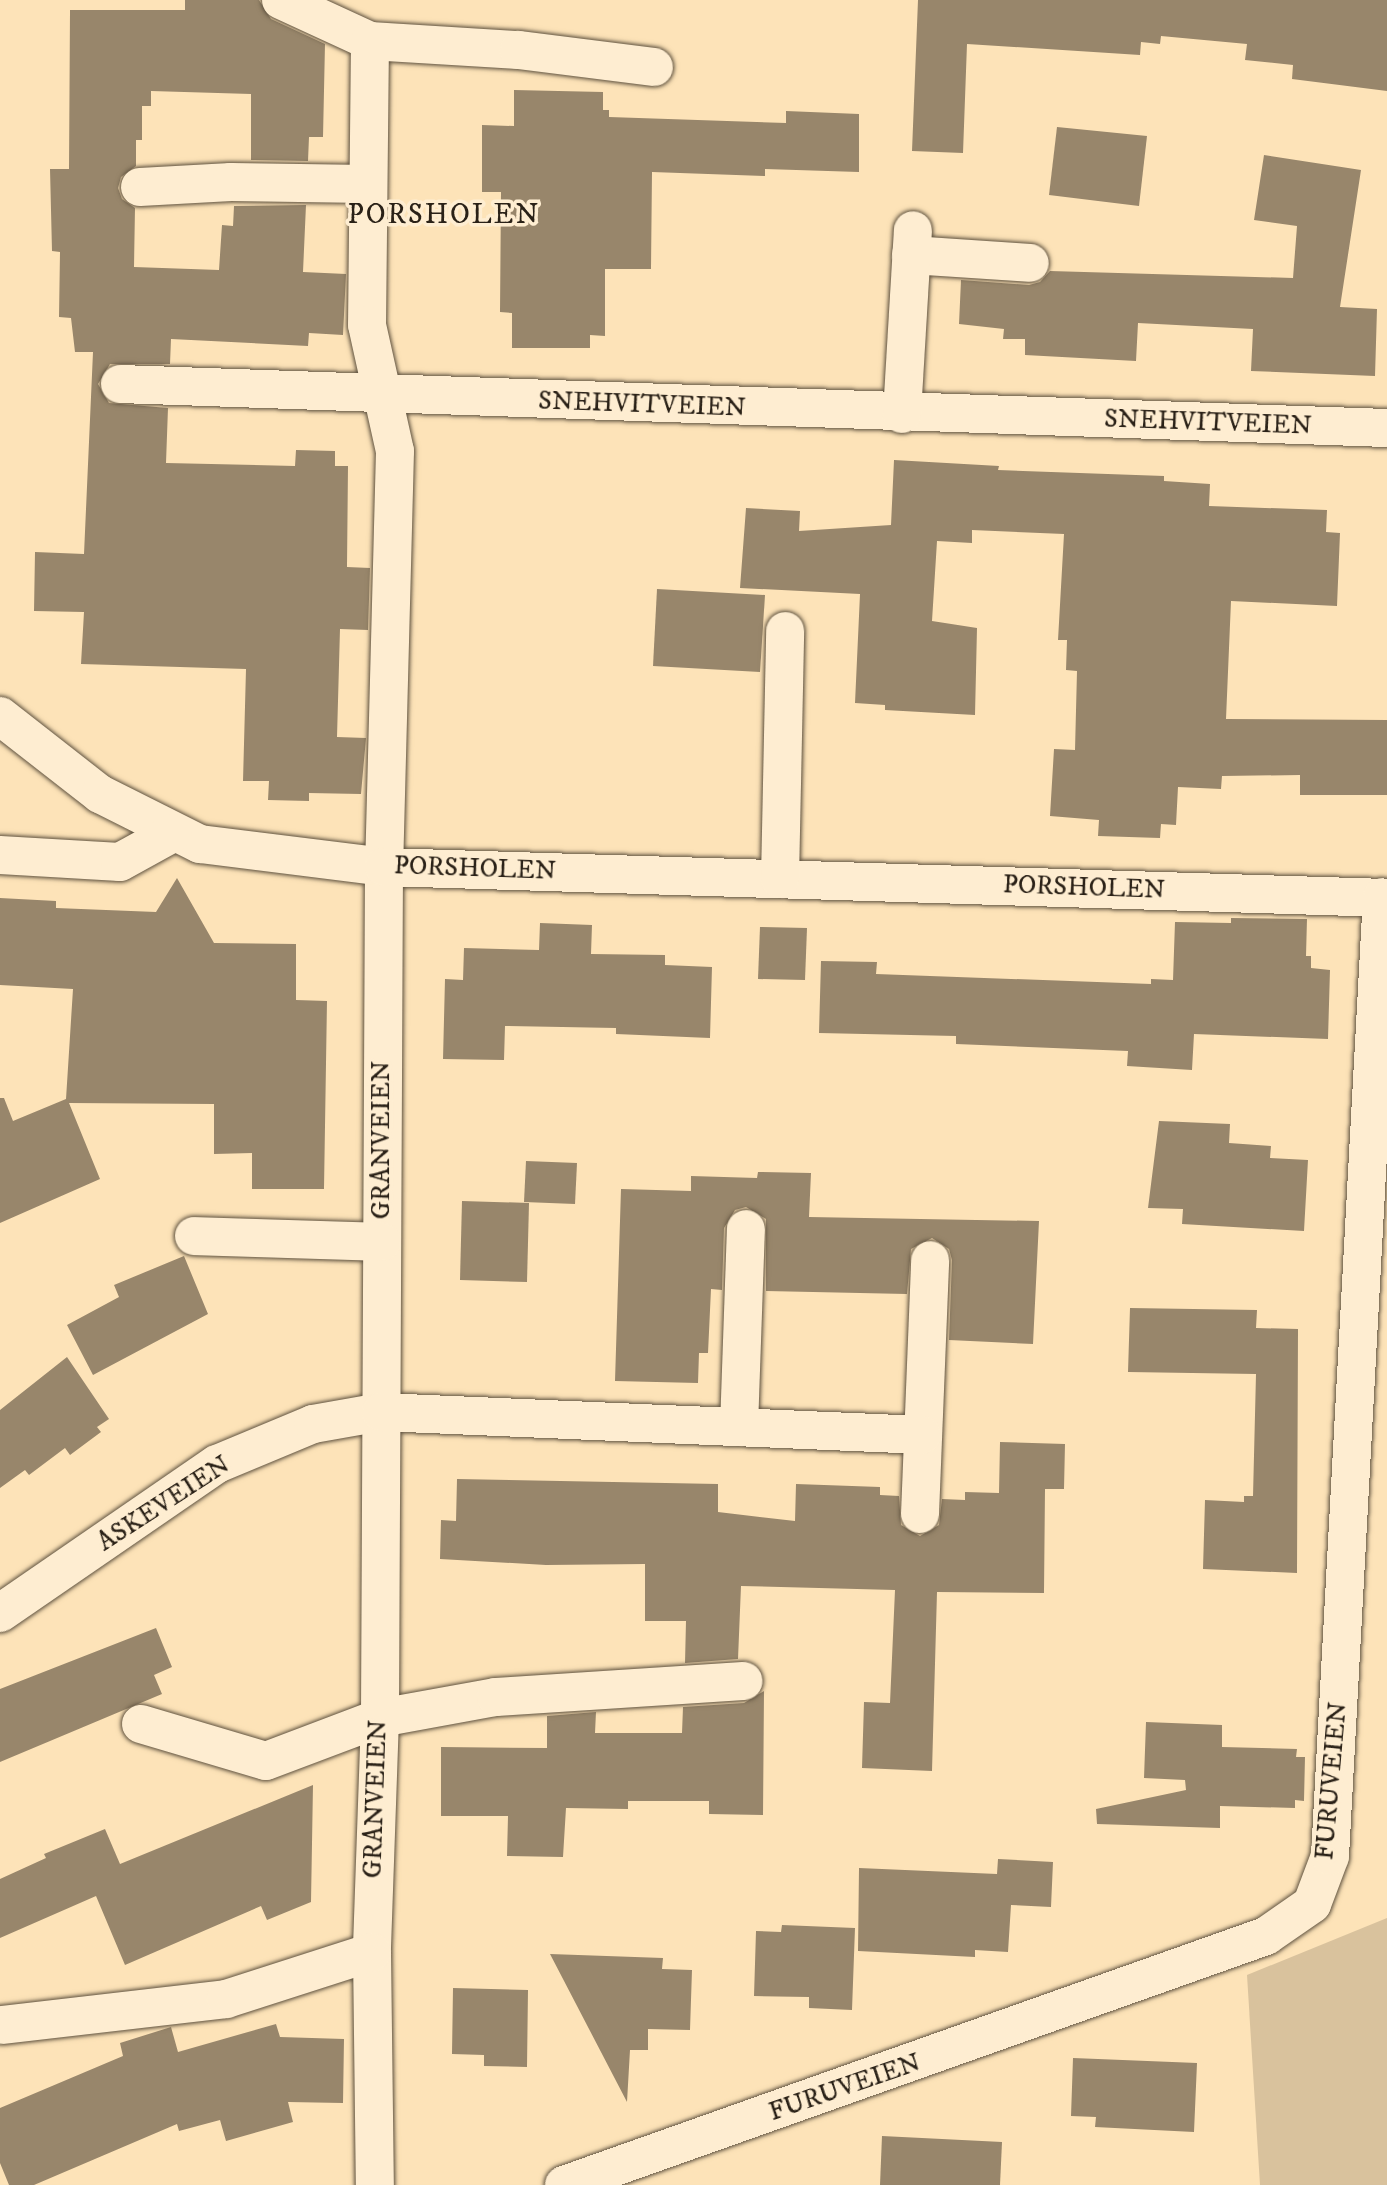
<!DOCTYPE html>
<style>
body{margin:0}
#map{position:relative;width:1387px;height:2185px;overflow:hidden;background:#fde3b8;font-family:"IM FELL DW Pica",serif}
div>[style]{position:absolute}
.green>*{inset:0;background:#d9c29d}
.building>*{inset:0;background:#98866b}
.roads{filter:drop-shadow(0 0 2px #5f523f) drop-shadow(0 0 2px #5f523f)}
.minor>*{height:38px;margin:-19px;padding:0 19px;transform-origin:19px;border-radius:19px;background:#feedd1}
span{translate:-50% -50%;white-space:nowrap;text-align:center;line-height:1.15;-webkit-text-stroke:7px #feedd1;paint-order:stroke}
.street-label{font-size:26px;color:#2a2117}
.neighbourhood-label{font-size:28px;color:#2a2117;letter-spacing:2px}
</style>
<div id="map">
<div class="green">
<i style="clip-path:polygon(1387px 1918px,1387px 2185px,1260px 2185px,1247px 1975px)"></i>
</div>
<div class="building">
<i style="clip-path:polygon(185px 0,259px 0,271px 19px,325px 44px,323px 137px,309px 137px,308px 161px,251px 160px,251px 94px,151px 91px,151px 106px,142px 106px,142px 140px,136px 140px,136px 166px,121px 177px,118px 188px,122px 199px,135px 208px,134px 267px,219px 270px,222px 225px,233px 226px,234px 206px,306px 205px,303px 272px,346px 274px,343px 335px,309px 333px,308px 346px,171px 339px,170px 364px,110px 364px,98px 384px,109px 403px,168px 408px,166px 463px,295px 466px,296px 450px,335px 451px,335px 466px,348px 466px,347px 567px,370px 568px,368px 630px,340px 629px,337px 737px,366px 738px,361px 794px,309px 793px,309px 801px,268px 800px,269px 781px,243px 781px,246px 669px,81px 664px,84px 612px,34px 611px,35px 552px,84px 554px,93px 352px,75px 352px,71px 318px,59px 317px,60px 252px,52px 251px,50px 169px,69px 169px,70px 10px,185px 10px)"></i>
<i style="clip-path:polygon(918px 0,1387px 0,1387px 91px,1292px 79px,1293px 65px,1245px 60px,1247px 44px,1161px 36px,1160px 44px,1141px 42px,1140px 55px,967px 44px,963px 153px,912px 151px)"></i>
<i style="clip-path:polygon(514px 90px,603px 92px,603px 110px,609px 110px,609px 117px,786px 123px,786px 111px,859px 114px,859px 172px,765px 169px,765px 176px,652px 172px,651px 269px,605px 269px,605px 336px,590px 335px,590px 348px,512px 348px,512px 313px,500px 312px,501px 192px,482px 192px,482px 125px,514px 126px)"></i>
<i style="clip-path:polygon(1057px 127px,1147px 136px,1139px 206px,1049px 195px)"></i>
<i style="clip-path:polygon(1264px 155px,1361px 170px,1340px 307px,1377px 309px,1375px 376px,1251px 371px,1253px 329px,1138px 323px,1136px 361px,1025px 355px,1025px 339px,1003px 339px,1004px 329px,959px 324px,961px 280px,1029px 285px,1040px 282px,1050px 271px,1293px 278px,1297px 226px,1254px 220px)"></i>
<i style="clip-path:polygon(894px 460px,999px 466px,998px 470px,1164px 476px,1164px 481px,1210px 484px,1209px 506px,1327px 510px,1326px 532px,1340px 533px,1337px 606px,1231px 601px,1226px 719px,1387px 720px,1387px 795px,1300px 795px,1300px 775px,1222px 776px,1221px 789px,1178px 787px,1176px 825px,1161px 824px,1160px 838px,1098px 836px,1099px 820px,1050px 816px,1054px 749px,1075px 750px,1077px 671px,1066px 670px,1067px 640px,1058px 640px,1064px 534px,972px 530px,972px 543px,937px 541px,932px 621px,977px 628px,975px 715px,885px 710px,885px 705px,855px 703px,860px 594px,740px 588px,746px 508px,800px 511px,799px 531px,891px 525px)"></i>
<i style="clip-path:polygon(657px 589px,765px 595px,760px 672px,653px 666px)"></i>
<i style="clip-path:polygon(177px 878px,214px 943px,296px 944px,296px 1000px,327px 1001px,324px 1189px,252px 1189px,252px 1153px,214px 1154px,214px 1104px,69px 1103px,100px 1179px,0 1223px,0 1098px,4px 1098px,13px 1121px,66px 1099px,73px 989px,0 985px,0 898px,56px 901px,56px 908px,156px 912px)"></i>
<i style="clip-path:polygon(1231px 918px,1307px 919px,1306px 956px,1311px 956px,1311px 968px,1330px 970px,1328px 1039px,1194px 1034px,1192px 1070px,1127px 1066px,1128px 1051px,956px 1044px,956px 1036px,819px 1033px,821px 961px,877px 962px,876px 974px,1151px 984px,1151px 979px,1173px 980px,1175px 922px,1231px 923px)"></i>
<i style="clip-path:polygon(540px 923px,592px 925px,591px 954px,665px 955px,665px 965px,712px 967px,710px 1038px,616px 1034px,616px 1028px,505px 1026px,504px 1060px,443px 1059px,445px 979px,463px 980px,464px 948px,539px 950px)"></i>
<i style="clip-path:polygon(760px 927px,807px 928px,805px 980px,758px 979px)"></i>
<i style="clip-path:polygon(1159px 1121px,1230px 1124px,1229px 1143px,1271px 1146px,1270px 1158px,1308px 1160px,1304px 1231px,1182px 1224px,1183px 1209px,1148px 1208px)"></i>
<i style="clip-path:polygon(526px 1161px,577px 1163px,575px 1204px,524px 1202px)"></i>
<i style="clip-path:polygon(758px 1172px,811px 1173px,809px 1217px,1039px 1221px,1033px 1344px,949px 1340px,952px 1260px,949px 1249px,932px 1238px,911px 1249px,907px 1294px,766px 1291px,766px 1219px,746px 1207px,735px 1210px,724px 1228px,722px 1290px,711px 1289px,708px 1353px,699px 1353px,698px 1383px,615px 1381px,621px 1189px,691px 1191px,691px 1176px,757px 1178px)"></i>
<i style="clip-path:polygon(462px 1201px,529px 1203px,527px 1282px,460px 1280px)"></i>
<i style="clip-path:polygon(184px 1256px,208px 1314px,93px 1375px,67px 1325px,119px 1297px,114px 1285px)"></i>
<i style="clip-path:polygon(1130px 1308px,1257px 1310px,1256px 1328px,1298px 1329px,1297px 1573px,1203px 1569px,1205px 1500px,1244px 1502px,1244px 1496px,1253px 1496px,1256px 1374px,1128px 1372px)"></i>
<i style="clip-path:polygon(67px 1357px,109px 1419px,97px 1427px,101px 1432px,70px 1455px,65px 1448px,29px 1475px,25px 1470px,0 1488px,0 1410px)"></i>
<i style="clip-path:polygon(1000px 1442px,1065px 1444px,1064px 1489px,1045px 1489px,1044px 1593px,937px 1592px,932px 1771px,862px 1768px,864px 1702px,890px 1703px,895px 1590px,741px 1586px,738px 1659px,685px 1663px,686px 1621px,645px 1621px,645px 1564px,546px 1565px,440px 1559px,441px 1520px,456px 1521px,457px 1479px,718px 1484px,718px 1512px,795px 1521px,796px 1484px,880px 1487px,880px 1495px,899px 1496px,901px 1525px,920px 1536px,939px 1525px,942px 1499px,965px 1500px,965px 1492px,999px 1493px)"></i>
<i style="clip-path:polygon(156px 1628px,172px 1667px,154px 1675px,162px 1694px,0 1762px,0 1689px)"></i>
<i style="clip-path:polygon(764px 1691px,763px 1815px,709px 1814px,709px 1801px,628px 1801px,628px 1809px,566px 1808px,563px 1857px,507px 1856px,508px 1816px,441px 1816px,441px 1747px,547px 1748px,547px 1716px,596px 1712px,595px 1733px,682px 1733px,683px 1707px,744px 1703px)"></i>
<i style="clip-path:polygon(1146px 1722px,1222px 1725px,1222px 1747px,1297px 1749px,1296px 1757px,1305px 1757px,1304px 1801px,1295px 1800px,1295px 1808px,1220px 1806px,1220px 1828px,1097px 1824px,1096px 1809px,1186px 1790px,1185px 1780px,1144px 1778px)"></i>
<i style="clip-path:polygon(313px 1785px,311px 1902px,267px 1920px,261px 1906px,125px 1965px,96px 1896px,0 1938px,0 1879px,46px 1858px,44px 1854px,105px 1829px,120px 1864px)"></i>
<i style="clip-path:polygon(998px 1859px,1053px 1862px,1051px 1907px,1011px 1905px,1008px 1952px,975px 1950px,975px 1957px,858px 1951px,859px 1868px,997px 1874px)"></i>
<i style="clip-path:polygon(782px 1925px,855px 1928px,852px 2010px,809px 2008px,809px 1997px,754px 1996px,756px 1931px,781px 1932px)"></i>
<i style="clip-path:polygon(550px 1954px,663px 1958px,662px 1969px,692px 1970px,690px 2030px,648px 2029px,648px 2050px,630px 2050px,627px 2102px)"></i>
<i style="clip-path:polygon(453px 1988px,528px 1990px,527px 2067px,484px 2066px,484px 2055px,452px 2054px)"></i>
<i style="clip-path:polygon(276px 2024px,280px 2037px,344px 2039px,343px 2103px,288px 2102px,293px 2122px,226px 2141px,220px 2120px,179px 2131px,177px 2124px,34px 2185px,9px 2185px,0 2163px,0 2108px,123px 2056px,120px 2043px,171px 2027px,178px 2052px)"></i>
<i style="clip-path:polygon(1073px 2058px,1197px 2063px,1194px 2132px,1095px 2127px,1096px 2117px,1071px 2116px)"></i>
<i style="clip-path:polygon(882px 2136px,1002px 2142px,1000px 2185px,880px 2185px)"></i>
</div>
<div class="roads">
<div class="minor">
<i style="left:281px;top:0;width:98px;rotate:24.7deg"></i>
<i style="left:370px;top:41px;width:149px;rotate:3.5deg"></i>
<i style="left:519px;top:50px;width:136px;rotate:7.2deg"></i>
<i style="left:370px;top:41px;width:284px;rotate:90.6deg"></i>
<i style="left:367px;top:325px;width:129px;rotate:77.5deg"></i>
<i style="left:395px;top:451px;width:416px;rotate:91.5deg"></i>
<i style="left:384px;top:867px;width:851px;rotate:90.27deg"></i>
<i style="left:380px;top:1718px;width:234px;rotate:92deg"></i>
<i style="left:372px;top:1952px;width:233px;rotate:89.3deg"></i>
<i style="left:140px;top:187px;width:91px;rotate:-3.1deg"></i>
<i style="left:231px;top:182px;width:137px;rotate:0.8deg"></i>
<i style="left:911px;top:255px;width:119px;rotate:3.8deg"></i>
<i style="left:120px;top:384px;width:1268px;rotate:1.99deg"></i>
<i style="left:902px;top:414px;width:184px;rotate:-86.6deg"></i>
<i style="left:0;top:716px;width:127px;rotate:38deg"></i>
<i style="left:100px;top:794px;width:112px;rotate:26.6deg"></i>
<i style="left:200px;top:844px;width:185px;rotate:7.1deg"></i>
<i style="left:384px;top:867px;width:1003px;rotate:1.77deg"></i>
<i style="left:0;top:855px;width:120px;rotate:3.3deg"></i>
<i style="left:120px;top:862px;width:60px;rotate:-28.7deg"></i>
<i style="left:780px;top:879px;width:248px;rotate:-88.8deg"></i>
<i style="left:194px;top:1236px;width:188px;rotate:1.8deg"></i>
<i style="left:739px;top:1427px;width:198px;rotate:-88deg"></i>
<i style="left:920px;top:1514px;width:254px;rotate:-87.7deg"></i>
<i style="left:0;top:1613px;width:263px;rotate:-34.5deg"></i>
<i style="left:217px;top:1464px;width:104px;rotate:-22.6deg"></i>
<i style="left:313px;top:1424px;width:69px;rotate:-10deg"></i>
<i style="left:381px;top:1412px;width:541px;rotate:2.43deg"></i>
<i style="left:141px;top:1724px;width:130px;rotate:16.5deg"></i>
<i style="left:266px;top:1761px;width:122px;rotate:-20.7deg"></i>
<i style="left:380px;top:1718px;width:118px;rotate:-10.3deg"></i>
<i style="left:496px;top:1697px;width:248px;rotate:-3.7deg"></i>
<i style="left:2px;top:2025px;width:226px;rotate:-6.6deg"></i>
<i style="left:226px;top:1999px;width:153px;rotate:-17.8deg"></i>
<i style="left:564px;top:2185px;width:745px;rotate:-19.53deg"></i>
<i style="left:1266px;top:1936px;width:56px;rotate:-34.8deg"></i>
<i style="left:1312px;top:1904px;width:51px;rotate:-69.4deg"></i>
<i style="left:1330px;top:1856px;width:960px;rotate:-86.9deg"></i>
</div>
</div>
<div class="street-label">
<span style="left:642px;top:405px;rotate:2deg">SNEHVITVEIEN</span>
<span style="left:1208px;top:423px;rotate:2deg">SNEHVITVEIEN</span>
<span style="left:475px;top:869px;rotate:2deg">PORSHOLEN</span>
<span style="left:1084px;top:888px;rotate:2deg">PORSHOLEN</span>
<span style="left:382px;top:1140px;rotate:-90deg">GRANVEIEN</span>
<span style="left:164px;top:1504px;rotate:-33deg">ASKEVEIEN</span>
<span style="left:1332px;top:1781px;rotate:-85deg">FURUVEIEN</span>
<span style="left:376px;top:1799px;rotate:-88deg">GRANVEIEN</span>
<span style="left:845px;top:2088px;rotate:-19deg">FURUVEIEN</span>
</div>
<div class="neighbourhood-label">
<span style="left:444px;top:215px">PORSHOLEN</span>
</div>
</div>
